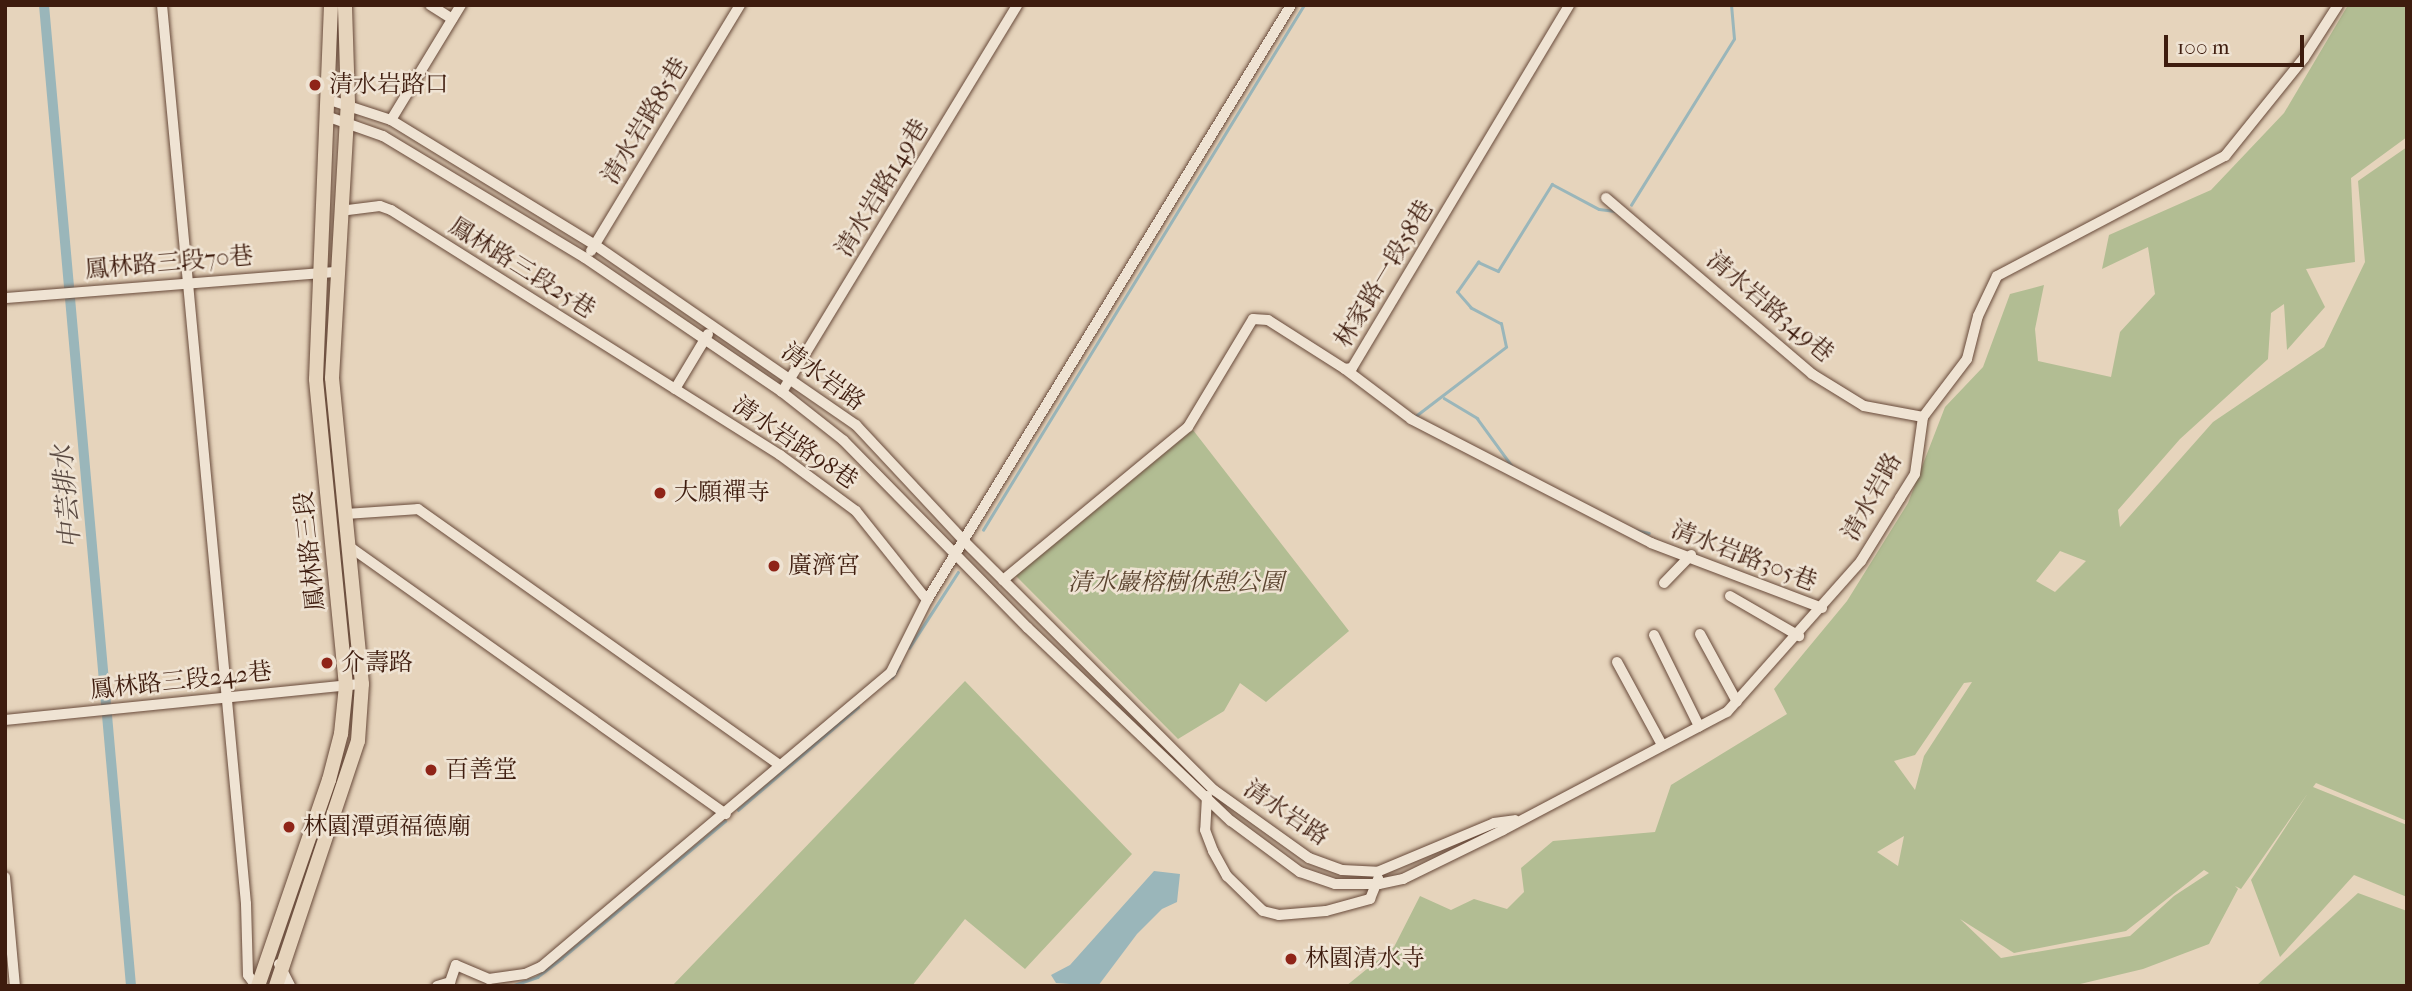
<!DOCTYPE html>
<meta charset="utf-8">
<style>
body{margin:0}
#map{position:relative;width:2412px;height:991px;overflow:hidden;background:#e6d4bc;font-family:"IM FELL French Canon","Noto Serif TC",serif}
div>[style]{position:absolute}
.green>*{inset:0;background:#b2bd93}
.water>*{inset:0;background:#9ab6ba}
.stream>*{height:2.5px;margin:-1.25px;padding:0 1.25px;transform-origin:1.25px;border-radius:1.25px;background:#9ab6ba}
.canal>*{height:10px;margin:-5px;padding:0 5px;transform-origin:5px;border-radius:5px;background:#9ab6ba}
.roads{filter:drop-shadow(0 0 2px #684a3a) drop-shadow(0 0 2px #684a3a)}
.minor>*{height:10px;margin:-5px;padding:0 5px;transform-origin:5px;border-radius:5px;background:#efe3d3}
.major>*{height:14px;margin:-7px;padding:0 7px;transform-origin:7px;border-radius:7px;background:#e6d4bc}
.dots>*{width:19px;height:19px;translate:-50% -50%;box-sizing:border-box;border:4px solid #efe3d3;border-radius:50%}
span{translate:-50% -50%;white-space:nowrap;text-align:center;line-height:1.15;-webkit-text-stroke:5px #efe3d3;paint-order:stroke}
.poi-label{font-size:24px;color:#3e1c0e}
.left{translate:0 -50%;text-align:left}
.street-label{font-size:24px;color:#3e1c0e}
.park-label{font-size:24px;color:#5b442f;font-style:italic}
.water-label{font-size:26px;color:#5a4a42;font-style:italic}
.frame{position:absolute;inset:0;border:7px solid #3e1c0e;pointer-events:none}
.scale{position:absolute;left:2164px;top:35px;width:140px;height:32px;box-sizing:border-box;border:4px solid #3e1c0e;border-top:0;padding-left:9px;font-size:21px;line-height:24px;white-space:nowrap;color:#3e1c0e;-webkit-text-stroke:5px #efe3d3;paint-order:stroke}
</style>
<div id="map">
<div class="green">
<i style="clip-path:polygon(evenodd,2348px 5px,2407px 5px,2407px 137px,2351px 178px,2355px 262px,2306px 269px,2325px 307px,2287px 350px,2284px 304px,2271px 313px,2268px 359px,2180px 439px,2118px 510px,2120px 527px,2213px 422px,2324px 347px,2365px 262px,2358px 181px,2407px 147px,2407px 821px,2316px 783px,2313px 787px,2407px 825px,2407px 897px,2354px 875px,2280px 957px,2251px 880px,2308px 793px,2241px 889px,2235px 886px,2238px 889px,2209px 944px,2143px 969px,2076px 985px,1346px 986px,1394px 947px,1420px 896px,1451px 910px,1474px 899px,1507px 909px,1524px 892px,1521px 868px,1553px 841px,1655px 832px,1671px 785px,1787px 714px,1774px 689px,1847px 601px,1908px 503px,1945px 407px,1983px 367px,2010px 294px,2044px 285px,2035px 329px,2038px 361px,2111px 377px,2120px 332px,2155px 294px,2148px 247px,2102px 269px,2109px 235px,2211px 190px,2284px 113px,2348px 5px,2060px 551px,2086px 561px,2055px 592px,2036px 581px,2060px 551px,2348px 5px,1972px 682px,1924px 756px,1915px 790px,1894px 761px,1915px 755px,1964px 683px,1972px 682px,2348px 5px,1904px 836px,1898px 866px,1877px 852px,1904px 836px,2348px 5px,2204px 870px,2209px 873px,2174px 896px,2130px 936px,2001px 958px,1960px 919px,2014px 953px,2126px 931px,2204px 870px)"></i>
<i style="clip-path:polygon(1193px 430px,1349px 631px,1266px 702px,1240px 683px,1224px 711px,1178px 739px,1016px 576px)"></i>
<i style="clip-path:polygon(965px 681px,1132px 854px,1025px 969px,965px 919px,912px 986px,672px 986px)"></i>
<i style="clip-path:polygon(2358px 893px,2407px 911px,2407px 986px,2256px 986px)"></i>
</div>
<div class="water">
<i style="clip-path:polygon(1154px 871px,1180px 874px,1177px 902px,1162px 909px,1137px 934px,1098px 986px,1056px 983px,1051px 975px,1070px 965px)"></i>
</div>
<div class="stream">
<i style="left:1631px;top:205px;width:195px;rotate:-58.2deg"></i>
<i style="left:1734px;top:39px;width:34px;rotate:-95deg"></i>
<i style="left:1444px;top:398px;width:39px;rotate:31deg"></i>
<i style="left:1477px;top:418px;width:59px;rotate:53.9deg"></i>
<i style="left:1413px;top:418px;width:117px;rotate:-37.4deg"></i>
<i style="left:1506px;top:347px;width:24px;rotate:-102deg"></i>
<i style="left:1501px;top:324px;width:34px;rotate:-152deg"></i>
<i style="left:1471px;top:308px;width:21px;rotate:-131deg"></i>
<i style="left:1457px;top:292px;width:37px;rotate:-55deg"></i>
<i style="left:1478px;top:262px;width:22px;rotate:24deg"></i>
<i style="left:1498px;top:271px;width:102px;rotate:-58.2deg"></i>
<i style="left:1552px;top:184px;width:53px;rotate:28deg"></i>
<i style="left:1599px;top:209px;width:16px;rotate:7deg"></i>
<i style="left:983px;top:530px;width:615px;rotate:-58.56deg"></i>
<i style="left:1635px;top:530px;width:14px;rotate:12deg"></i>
<i style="left:909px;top:648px;width:90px;rotate:-57.2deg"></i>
<i style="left:892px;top:678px;width:14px;rotate:-60deg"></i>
<i style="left:738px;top:810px;width:158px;rotate:-40.6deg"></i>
<i style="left:511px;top:986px;width:28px;rotate:-19deg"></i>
<i style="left:537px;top:977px;width:31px;rotate:-37deg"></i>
<i style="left:562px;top:958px;width:213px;rotate:-40deg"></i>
</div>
<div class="canal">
<i style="left:44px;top:5px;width:985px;rotate:84.93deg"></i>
</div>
<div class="roads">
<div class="minor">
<i style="left:162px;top:5px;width:903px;rotate:84.66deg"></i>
<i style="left:246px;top:904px;width:71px;rotate:88.4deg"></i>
<i style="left:248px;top:975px;width:14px;rotate:54deg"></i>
<i style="left:430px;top:5px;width:26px;rotate:32deg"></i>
<i style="left:330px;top:100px;width:64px;rotate:18.2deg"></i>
<i style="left:391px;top:120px;width:239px;rotate:31.5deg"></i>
<i style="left:595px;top:245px;width:317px;rotate:34.6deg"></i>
<i style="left:856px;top:425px;width:158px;rotate:47deg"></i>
<i style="left:964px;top:541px;width:353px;rotate:44.9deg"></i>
<i style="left:1214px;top:790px;width:117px;rotate:35.6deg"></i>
<i style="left:1309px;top:858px;width:35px;rotate:20deg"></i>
<i style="left:1342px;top:870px;width:35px;rotate:3deg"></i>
<i style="left:1377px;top:872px;width:127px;rotate:-22.7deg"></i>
<i style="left:1494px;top:823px;width:21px;rotate:-8deg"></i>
<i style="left:329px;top:117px;width:57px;rotate:19.4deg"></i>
<i style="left:383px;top:136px;width:236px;rotate:31.1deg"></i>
<i style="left:585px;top:258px;width:238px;rotate:34.2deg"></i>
<i style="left:782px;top:392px;width:78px;rotate:38.2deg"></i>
<i style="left:843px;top:440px;width:264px;rotate:45.5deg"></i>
<i style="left:1028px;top:628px;width:280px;rotate:43.6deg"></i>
<i style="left:1231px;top:821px;width:86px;rotate:36.5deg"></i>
<i style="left:1300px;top:872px;width:37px;rotate:19deg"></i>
<i style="left:1335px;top:884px;width:44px"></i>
<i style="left:1379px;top:884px;width:25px;rotate:-12deg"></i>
<i style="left:1403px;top:879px;width:111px;rotate:-26.1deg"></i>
<i style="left:1503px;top:830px;width:253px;rotate:-27.8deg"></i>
<i style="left:1727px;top:712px;width:202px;rotate:-48.4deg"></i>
<i style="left:1861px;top:561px;width:74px;rotate:-58.2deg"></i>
<i style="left:1900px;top:498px;width:28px;rotate:-58deg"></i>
<i style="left:1915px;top:474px;width:58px;rotate:-82deg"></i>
<i style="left:1923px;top:417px;width:73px;rotate:-52.8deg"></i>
<i style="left:1967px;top:359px;width:44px;rotate:-75.7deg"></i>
<i style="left:1978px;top:316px;width:44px;rotate:-64.6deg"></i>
<i style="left:1997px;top:276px;width:258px;rotate:-27.8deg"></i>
<i style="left:2225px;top:156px;width:126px;rotate:-51.1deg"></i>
<i style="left:2304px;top:58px;width:63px;rotate:-57.3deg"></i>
<i style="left:391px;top:120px;width:135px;rotate:-58.7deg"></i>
<i style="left:1606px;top:198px;width:271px;rotate:40.5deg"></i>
<i style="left:1812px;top:374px;width:61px;rotate:31.6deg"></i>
<i style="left:1864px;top:406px;width:60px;rotate:10.6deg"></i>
<i style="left:340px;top:211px;width:40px;rotate:-7.1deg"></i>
<i style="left:380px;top:206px;width:12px;rotate:20deg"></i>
<i style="left:391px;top:210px;width:460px;rotate:32.2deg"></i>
<i style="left:780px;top:455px;width:94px;rotate:36.4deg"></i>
<i style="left:856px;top:511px;width:114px;rotate:51.4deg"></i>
<i style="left:591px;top:251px;width:288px;rotate:-58.8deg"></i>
<i style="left:5px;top:298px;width:332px;rotate:-4.5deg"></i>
<i style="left:1345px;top:369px;width:83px;rotate:37.1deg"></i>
<i style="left:1411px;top:419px;width:270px;rotate:27.3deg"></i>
<i style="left:1651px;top:543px;width:183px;rotate:20.8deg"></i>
<i style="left:675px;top:389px;width:64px;rotate:-59deg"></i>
<i style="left:782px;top:392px;width:453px;rotate:-58.7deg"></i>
<i style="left:347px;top:514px;width:71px;rotate:-4deg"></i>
<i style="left:418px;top:509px;width:443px;rotate:35.3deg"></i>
<i style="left:350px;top:547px;width:461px;rotate:35.4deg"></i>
<i style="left:1003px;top:580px;width:240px;rotate:-39.6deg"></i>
<i style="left:1188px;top:427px;width:126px;rotate:-59deg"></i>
<i style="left:1253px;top:319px;width:15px;rotate:4deg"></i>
<i style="left:1268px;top:320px;width:91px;rotate:32.5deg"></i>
<i style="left:1345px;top:369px;width:7px;rotate:-8deg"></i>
<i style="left:1352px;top:368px;width:423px;rotate:-59.1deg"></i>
<i style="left:1664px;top:583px;width:39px;rotate:-46deg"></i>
<i style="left:1730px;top:596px;width:80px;rotate:30.1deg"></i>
<i style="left:1700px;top:634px;width:77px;rotate:61.4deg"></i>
<i style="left:1654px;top:635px;width:102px;rotate:63.7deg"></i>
<i style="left:1617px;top:662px;width:94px;rotate:61.5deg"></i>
<i style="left:5px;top:720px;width:359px;rotate:-5.8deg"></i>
<i style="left:1207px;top:796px;width:34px;rotate:93deg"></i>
<i style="left:1205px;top:830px;width:22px;rotate:69deg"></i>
<i style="left:1213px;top:851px;width:29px;rotate:61deg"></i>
<i style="left:1227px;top:876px;width:50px;rotate:44.2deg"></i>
<i style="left:1263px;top:911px;width:16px;rotate:14deg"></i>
<i style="left:1279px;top:915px;width:47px;rotate:-4.9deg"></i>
<i style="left:1326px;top:911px;width:46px;rotate:-15.3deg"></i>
<i style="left:1370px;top:899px;width:22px;rotate:-68deg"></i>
<i style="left:5px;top:877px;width:109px;rotate:84.8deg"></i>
<i style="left:279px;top:964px;width:25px;rotate:63deg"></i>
<i style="left:437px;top:986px;width:14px;rotate:-17deg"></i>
<i style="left:450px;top:982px;width:18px;rotate:-71deg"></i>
<i style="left:456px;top:965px;width:36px;rotate:23deg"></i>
<i style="left:489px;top:979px;width:36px;rotate:-8deg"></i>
<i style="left:525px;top:974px;width:17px;rotate:-24deg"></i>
<i style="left:541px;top:967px;width:458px;rotate:-40.1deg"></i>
<i style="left:891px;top:672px;width:80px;rotate:-63.4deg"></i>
<i style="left:927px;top:600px;width:698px;rotate:-58.54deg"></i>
</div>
<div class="major">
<i style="left:258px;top:986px;width:218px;rotate:-71deg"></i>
<i style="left:329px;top:780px;width:48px;rotate:-75.4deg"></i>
<i style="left:341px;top:734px;width:48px;rotate:-84.1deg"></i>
<i style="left:346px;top:686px;width:308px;rotate:-95.6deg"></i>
<i style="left:316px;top:379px;width:374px;rotate:-87.7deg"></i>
<i style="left:276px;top:986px;width:258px;rotate:-71.5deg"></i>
<i style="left:358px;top:741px;width:57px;rotate:-86deg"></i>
<i style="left:362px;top:684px;width:307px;rotate:-95.6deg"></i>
<i style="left:332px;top:378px;width:275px;rotate:-86.7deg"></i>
<i style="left:348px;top:103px;width:98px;rotate:-91.8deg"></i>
</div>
</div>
<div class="dots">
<i style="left:315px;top:85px;background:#8f2418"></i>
<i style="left:660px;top:493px;background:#8f2418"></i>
<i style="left:774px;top:566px;background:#8f2418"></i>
<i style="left:327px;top:663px;background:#8f2418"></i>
<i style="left:431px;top:770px;background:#8f2418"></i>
<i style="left:289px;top:827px;background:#8f2418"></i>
<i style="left:1291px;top:959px;background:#8f2418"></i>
</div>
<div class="poi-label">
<span class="left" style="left:329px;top:85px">清水岩路口</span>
<span class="left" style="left:674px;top:493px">大願禪寺</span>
<span class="left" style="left:788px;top:566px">廣濟宮</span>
<span class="left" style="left:341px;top:663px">介壽路</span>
<span class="left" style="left:445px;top:770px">百善堂</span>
<span class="left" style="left:303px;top:827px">林園潭頭福德廟</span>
<span class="left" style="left:1305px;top:959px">林園清水寺</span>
</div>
<div class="street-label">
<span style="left:645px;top:121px;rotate:-59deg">清水岩路85巷</span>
<span style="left:882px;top:188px;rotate:-59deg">清水岩路149巷</span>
<span style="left:169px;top:263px;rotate:-5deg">鳳林路三段70巷</span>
<span style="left:522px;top:268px;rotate:32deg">鳳林路三段25巷</span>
<span style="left:1384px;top:274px;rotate:-59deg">林家路一段58巷</span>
<span style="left:1770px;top:307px;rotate:40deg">清水岩路349巷</span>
<span style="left:823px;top:377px;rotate:36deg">清水岩路</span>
<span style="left:795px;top:443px;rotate:34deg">清水岩路98巷</span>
<span style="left:1872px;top:497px;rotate:-61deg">清水岩路</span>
<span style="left:310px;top:551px;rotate:-96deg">鳳林路三段</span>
<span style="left:1744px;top:556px;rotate:21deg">清水岩路305巷</span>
<span style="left:181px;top:681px;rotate:-6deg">鳳林路三段242巷</span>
<span style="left:1286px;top:813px;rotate:34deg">清水岩路</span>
</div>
<div class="park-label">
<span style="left:1176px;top:583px">清水巖榕樹休憩公園</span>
</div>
<div class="water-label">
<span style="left:67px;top:497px;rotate:-95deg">中芸排水</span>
</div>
<div class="frame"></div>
<div class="scale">100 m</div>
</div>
